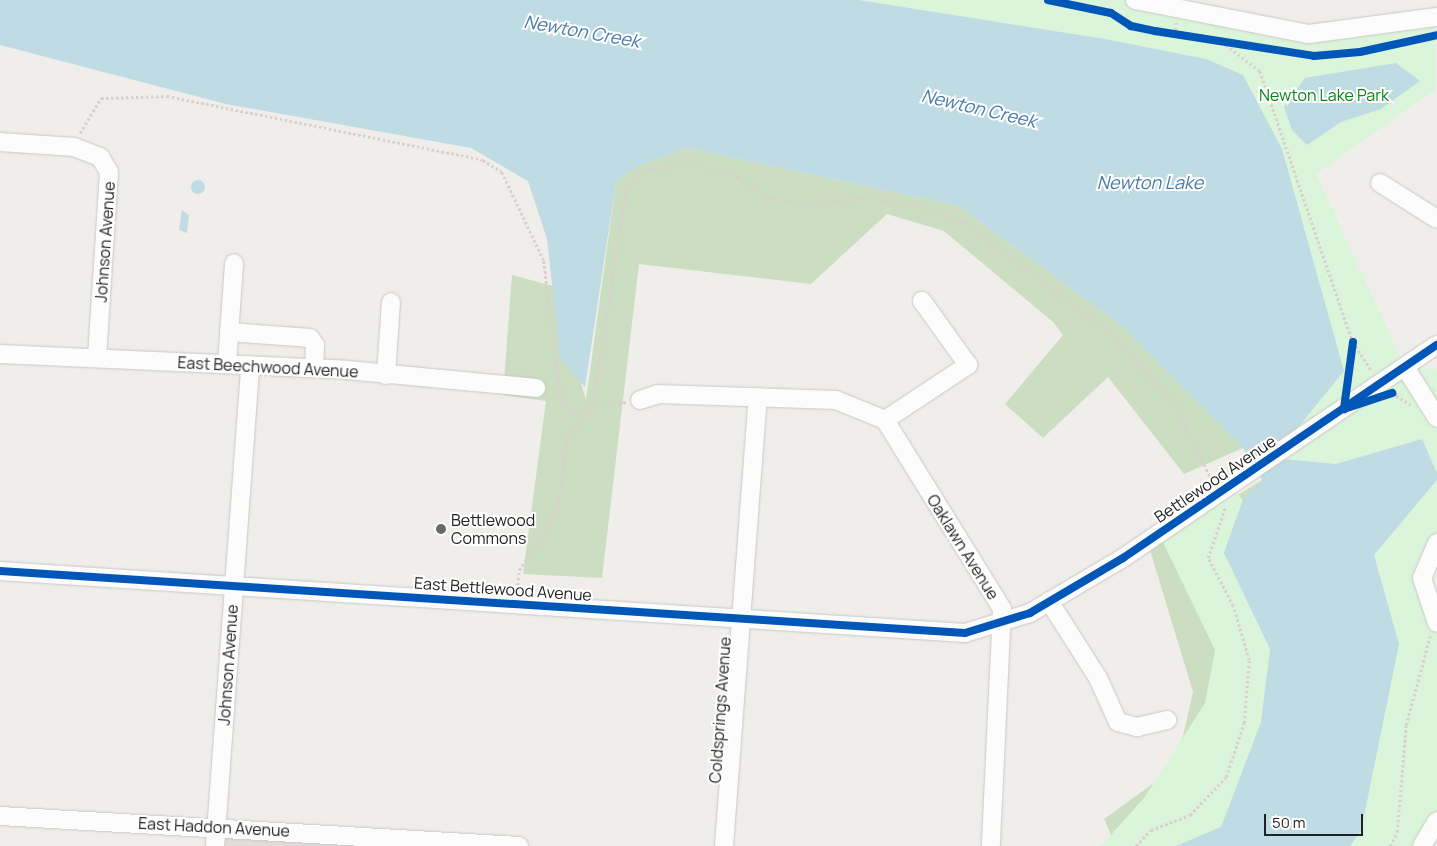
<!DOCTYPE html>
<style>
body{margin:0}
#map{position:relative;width:1437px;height:846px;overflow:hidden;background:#f0eeeb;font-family:Manrope,sans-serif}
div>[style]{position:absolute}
.residential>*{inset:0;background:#dfdedc}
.forest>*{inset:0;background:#cbdec1}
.park>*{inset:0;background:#daf5da}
.water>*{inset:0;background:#bfdbe3}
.round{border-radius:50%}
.path>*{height:2.5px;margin-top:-1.25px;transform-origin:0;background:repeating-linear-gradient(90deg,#dccecd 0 2.5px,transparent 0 5px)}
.roads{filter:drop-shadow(0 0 1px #c9c8c7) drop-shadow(0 0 1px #c9c8c7)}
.minor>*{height:18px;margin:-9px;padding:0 9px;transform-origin:9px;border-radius:9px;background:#fdfcfc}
.cycleway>*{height:8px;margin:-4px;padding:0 4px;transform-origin:4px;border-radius:4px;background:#0057b8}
.dots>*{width:14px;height:14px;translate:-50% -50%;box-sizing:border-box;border:2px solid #fff;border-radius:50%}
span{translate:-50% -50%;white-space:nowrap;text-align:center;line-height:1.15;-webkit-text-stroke:4px #fff;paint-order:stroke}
.park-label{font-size:16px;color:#0c8416}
.street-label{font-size:16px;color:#222}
.poi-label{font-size:16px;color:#222}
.left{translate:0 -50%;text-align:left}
.water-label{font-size:18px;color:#4a7aab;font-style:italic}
.scale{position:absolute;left:1264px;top:814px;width:99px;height:22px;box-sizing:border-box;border:2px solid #222;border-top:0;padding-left:6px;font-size:15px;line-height:18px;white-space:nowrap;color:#222;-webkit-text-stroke:4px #fff;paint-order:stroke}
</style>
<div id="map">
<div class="residential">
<i style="clip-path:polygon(216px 826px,519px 846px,215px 846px)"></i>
</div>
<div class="forest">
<i style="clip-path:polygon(687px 148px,959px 206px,1123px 327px,1243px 448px,1184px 474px,1108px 377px,1043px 438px,1005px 404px,1063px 335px,1053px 322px,944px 231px,887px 214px,811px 284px,639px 264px,602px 578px,523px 574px,546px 401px,503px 395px,512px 275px,553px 286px,586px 400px,616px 182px,640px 165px)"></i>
<i style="clip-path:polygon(1262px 480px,1220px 576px,1258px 653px,1245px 765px,1150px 846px,1116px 846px,1104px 819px,1176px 767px,1193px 692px,1150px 550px)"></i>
</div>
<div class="park">
<i style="clip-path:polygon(859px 0,1135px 0,1271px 30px,1435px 18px,1436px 89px,1316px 174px,1405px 367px,1437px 369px,1437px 473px,1422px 439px,1336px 464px,1272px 458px,1282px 149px,1243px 75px,1105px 39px)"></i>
<i style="clip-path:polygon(1437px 480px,1437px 543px,1422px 578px,1437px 623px,1437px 821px,1422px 846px,1350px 846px,1361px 831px,1399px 644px,1374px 555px)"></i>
<i style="clip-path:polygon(1230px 486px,1243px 500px,1224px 553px,1270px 649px,1261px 722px,1221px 827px,1176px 846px,1101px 846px,1144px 798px,1205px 703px,1215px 650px,1159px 534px)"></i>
</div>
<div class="water">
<i style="clip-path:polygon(0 0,859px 0,1105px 39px,1206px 59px,1243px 75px,1282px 149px,1344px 371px,1273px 458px,1336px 464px,1422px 439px,1437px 473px,1437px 480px,1374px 555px,1399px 644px,1361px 831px,1350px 846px,1176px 846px,1221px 827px,1261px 722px,1270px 649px,1224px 553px,1243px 500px,1262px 480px,1243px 448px,1123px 327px,959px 206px,687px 148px,640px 165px,616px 182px,585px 387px,560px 357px,547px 239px,528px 181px,471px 148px,226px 104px,0 45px)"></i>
<i style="clip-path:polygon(1396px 63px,1420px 81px,1381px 109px,1341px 122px,1307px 145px,1292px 130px,1284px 107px,1305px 78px)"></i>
<i class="round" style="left:191px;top:180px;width:14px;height:14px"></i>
<i style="clip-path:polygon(182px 210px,189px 215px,187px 233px,179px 230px)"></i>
</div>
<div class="path">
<i style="left:1048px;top:0;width:64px;rotate:11.7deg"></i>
<i style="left:1111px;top:13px;width:24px;rotate:33deg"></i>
<i style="left:1131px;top:26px;width:25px;rotate:12deg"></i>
<i style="left:1155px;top:31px;width:161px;rotate:8.9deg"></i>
<i style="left:1314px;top:56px;width:46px;rotate:-5deg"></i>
<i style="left:1360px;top:52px;width:79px;rotate:-12.4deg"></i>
<i style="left:1175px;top:35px;width:13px;rotate:-86deg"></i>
<i style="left:1226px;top:45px;width:43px;rotate:37.4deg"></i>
<i style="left:1260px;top:71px;width:287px;rotate:71.1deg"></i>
<i style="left:1353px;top:342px;width:35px;rotate:57deg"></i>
<i style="left:80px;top:133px;width:41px;rotate:-59deg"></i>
<i style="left:101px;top:98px;width:66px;rotate:-1.7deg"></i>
<i style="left:167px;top:96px;width:322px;rotate:11.4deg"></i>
<i style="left:483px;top:160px;width:22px;rotate:32deg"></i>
<i style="left:502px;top:172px;width:98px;rotate:64.7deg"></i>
<i style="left:544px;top:261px;width:145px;rotate:82.9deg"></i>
<i style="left:562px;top:405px;width:13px;rotate:27deg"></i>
<i style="left:574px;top:411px;width:53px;rotate:-9.8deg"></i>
<i style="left:1347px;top:388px;width:44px;rotate:-82.2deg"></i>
<i style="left:1392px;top:393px;width:22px;rotate:32deg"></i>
<i style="left:517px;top:590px;width:20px;rotate:-84deg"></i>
<i style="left:519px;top:570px;width:50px;rotate:-56.3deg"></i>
<i style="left:547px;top:528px;width:32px;rotate:-68deg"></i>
<i style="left:559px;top:498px;width:60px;rotate:-82.3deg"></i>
<i style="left:567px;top:439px;width:40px;rotate:-51deg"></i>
<i style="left:592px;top:408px;width:217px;rotate:-81.2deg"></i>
<i style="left:625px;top:194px;width:27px;rotate:-59deg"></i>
<i style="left:639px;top:171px;width:54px;rotate:-7.4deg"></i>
<i style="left:693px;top:164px;width:48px;rotate:15.8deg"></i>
<i style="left:739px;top:177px;width:37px;rotate:35deg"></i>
<i style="left:769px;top:198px;width:38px;rotate:9deg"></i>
<i style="left:807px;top:204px;width:58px;rotate:-5.9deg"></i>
<i style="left:865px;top:198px;width:55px;rotate:8.4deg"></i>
<i style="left:919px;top:206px;width:48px;rotate:19.6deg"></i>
<i style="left:964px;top:222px;width:191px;rotate:37.3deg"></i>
<i style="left:1116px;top:338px;width:91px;rotate:48.6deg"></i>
<i style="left:1176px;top:406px;width:82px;rotate:64.1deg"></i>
<i style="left:1136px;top:846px;width:22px;rotate:-47deg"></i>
<i style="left:1151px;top:830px;width:42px;rotate:-21deg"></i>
<i style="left:1190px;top:815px;width:52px;rotate:-46.5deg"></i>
<i style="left:1226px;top:777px;width:57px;rotate:-71.6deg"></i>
<i style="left:1244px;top:723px;width:63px;rotate:-85.5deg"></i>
<i style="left:1249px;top:660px;width:56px;rotate:-106.5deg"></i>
<i style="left:1233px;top:606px;width:54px;rotate:-117.5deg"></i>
<i style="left:1208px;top:558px;width:53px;rotate:-71.2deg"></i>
<i style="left:1390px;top:846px;width:16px;rotate:-63deg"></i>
<i style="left:1397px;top:832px;width:107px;rotate:-85.2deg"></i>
<i style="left:1406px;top:725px;width:92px;rotate:-74.9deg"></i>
</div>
<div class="roads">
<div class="minor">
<i style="left:1135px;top:0;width:177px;rotate:11.1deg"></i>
<i style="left:1309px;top:34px;width:129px;rotate:-7.6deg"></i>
<i style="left:0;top:142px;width:74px;rotate:3.9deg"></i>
<i style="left:74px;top:147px;width:28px;rotate:21deg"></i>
<i style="left:100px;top:157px;width:17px;rotate:59deg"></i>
<i style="left:109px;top:172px;width:185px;rotate:93.7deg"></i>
<i style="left:1380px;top:183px;width:67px;rotate:32.3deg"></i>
<i style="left:229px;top:332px;width:81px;rotate:4.2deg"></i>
<i style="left:310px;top:338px;width:9px;rotate:54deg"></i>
<i style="left:315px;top:345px;width:23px;rotate:92deg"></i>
<i style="left:0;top:354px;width:347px;rotate:2.6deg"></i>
<i style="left:347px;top:370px;width:190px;rotate:5.4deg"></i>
<i style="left:227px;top:364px;width:101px;rotate:-86deg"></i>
<i style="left:1405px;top:367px;width:60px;rotate:57.9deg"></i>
<i style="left:386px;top:375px;width:73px;rotate:-86.1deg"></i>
<i style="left:640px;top:400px;width:19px;rotate:-18deg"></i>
<i style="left:658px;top:394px;width:178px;rotate:1.9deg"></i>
<i style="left:836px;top:400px;width:53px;rotate:22.2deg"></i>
<i style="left:885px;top:420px;width:222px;rotate:58.2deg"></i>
<i style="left:1002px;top:609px;width:237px;rotate:92.7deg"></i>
<i style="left:885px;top:420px;width:100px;rotate:-33.5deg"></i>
<i style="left:968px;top:365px;width:79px;rotate:-125.7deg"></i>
<i style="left:1437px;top:543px;width:38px;rotate:113deg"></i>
<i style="left:1422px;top:578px;width:47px;rotate:71.6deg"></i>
<i style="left:0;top:571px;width:967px;rotate:3.68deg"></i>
<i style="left:965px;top:633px;width:68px;rotate:-17.1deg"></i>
<i style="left:1030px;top:613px;width:108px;rotate:-30.6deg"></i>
<i style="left:1123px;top:558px;width:379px;rotate:-34.2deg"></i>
<i style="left:1049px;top:601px;width:91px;rotate:57.5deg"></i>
<i style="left:1098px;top:678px;width:48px;rotate:65.6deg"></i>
<i style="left:1118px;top:722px;width:20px;rotate:15deg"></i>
<i style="left:1137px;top:727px;width:31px;rotate:-13deg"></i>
<i style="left:0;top:816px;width:520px;rotate:3.31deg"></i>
<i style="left:215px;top:846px;width:482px;rotate:-85.8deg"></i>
<i style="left:724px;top:846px;width:450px;rotate:-85.7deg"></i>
<i style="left:1422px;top:846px;width:29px;rotate:-59deg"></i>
</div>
</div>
<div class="cycleway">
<i style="left:1048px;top:0;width:64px;rotate:11.7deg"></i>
<i style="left:1111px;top:13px;width:24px;rotate:33deg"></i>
<i style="left:1131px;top:26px;width:25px;rotate:12deg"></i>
<i style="left:1155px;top:31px;width:161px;rotate:8.9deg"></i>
<i style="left:1314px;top:56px;width:46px;rotate:-5deg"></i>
<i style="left:1360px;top:52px;width:79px;rotate:-12.4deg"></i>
<i style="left:1353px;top:342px;width:68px;rotate:97.7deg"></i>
<i style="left:1344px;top:409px;width:51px;rotate:-18.4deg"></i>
<i style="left:0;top:571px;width:967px;rotate:3.68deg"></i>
<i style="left:965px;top:633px;width:68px;rotate:-17.1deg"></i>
<i style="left:1030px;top:613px;width:108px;rotate:-30.6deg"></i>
<i style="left:1123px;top:558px;width:379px;rotate:-34.2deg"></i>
</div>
<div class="dots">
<i style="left:441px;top:529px;background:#6a6968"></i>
</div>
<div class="park-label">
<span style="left:1324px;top:95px">Newton Lake Park</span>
</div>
<div class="street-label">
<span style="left:105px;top:242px;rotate:-86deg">Johnson Avenue</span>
<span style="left:268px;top:367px;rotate:3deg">East Beechwood Avenue</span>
<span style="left:1215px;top:479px;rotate:-34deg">Bettlewood Avenue</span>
<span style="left:963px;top:547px;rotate:58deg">Oaklawn Avenue</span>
<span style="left:503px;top:589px;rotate:4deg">East Bettlewood Avenue</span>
<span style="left:228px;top:665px;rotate:-86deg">Johnson Avenue</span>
<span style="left:720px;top:710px;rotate:-86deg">Coldsprings Avenue</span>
<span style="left:214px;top:827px;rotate:3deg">East Haddon Avenue</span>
</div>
<div class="poi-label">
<span class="left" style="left:451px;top:529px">Bettlewood<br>Commons</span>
</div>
<div class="water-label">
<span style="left:582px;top:31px;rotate:10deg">Newton Creek</span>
<span style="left:979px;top:108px;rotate:13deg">Newton Creek</span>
<span style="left:1150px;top:182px">Newton Lake</span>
</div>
<div class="scale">50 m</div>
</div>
